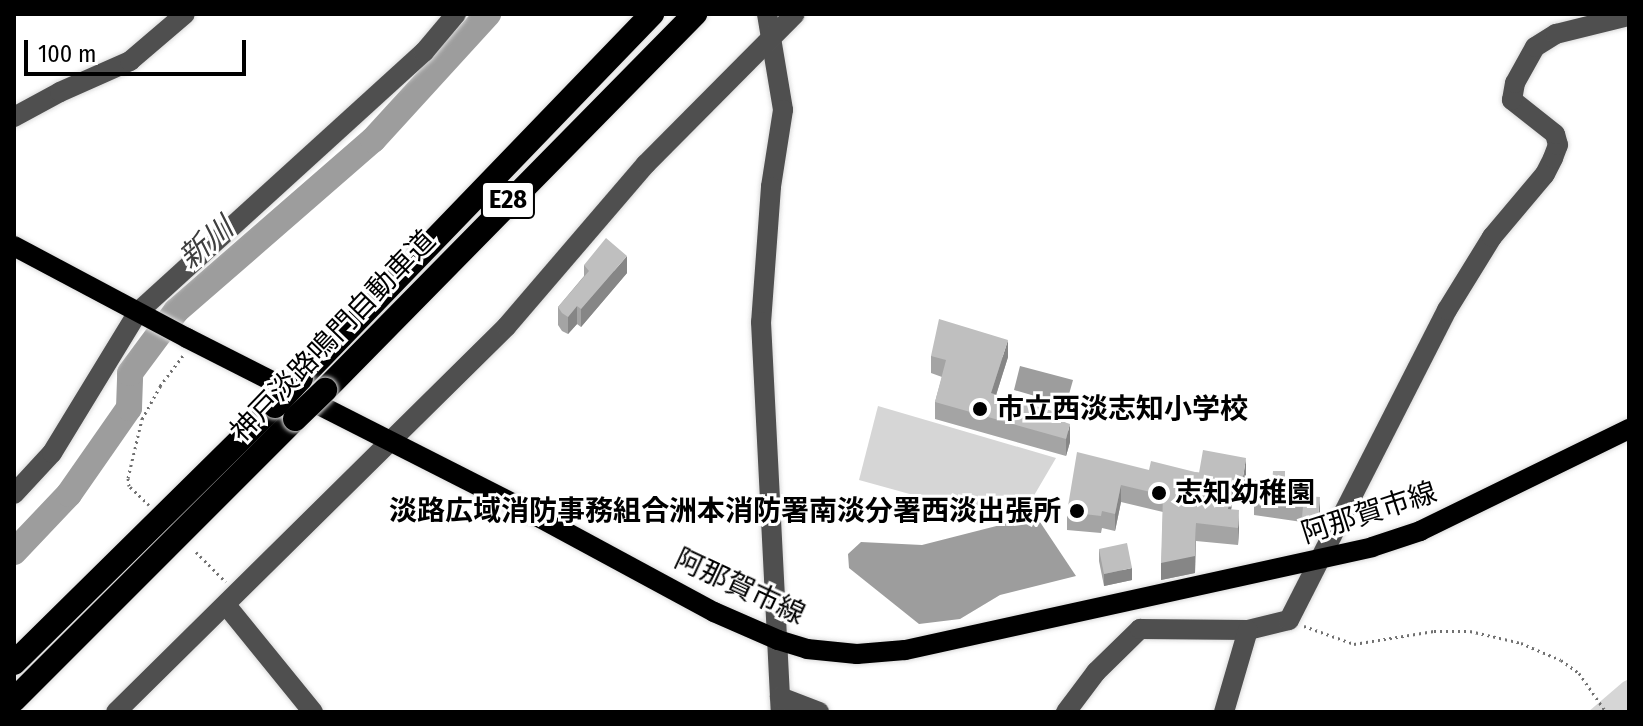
<!DOCTYPE html>
<meta charset="utf-8">
<style>
body{margin:0}
#map{position:relative;width:1643px;height:726px;overflow:hidden;background:#fff;font-family:"Fira Sans Condensed","Noto Sans JP",sans-serif}
div>[style]{position:absolute}
.green>*{inset:0;background:#d6d6d6}
.water>*{inset:0;background:#9d9d9d}
.river>*{height:26px;margin:-13px;padding:0 13px;transform-origin:13px;border-radius:13px;background:#9d9d9d}
.path>*{height:3px;margin-top:-1.5px;transform-origin:0;background:repeating-linear-gradient(90deg,#717171 0 2px,transparent 0 6px)}
.roads{filter:drop-shadow(0 0 2px #dbdbdb) drop-shadow(0 0 2px #dbdbdb)}
.minor>*{height:20px;margin:-10px;padding:0 10px;transform-origin:10px;border-radius:10px;background:#4f4f4f}
.major>*{height:20px;margin:-10px;padding:0 10px;transform-origin:10px;border-radius:10px;background:#000}
.highway>*{height:24px;margin:-12px;padding:0 12px;transform-origin:12px;border-radius:12px;background:#000}
.bridges{filter:drop-shadow(0 0 2px #dbdbdb) drop-shadow(0 0 2px #dbdbdb)}
.highway-bridge>*{height:24px;margin:-12px;padding:0 12px;transform-origin:12px;border-radius:12px;background:#000}
.wall>*{inset:0;background:#a4a4a4}
.shaded-wall>*{inset:0;background:#868686}
.building>*{inset:0;background:#bfbfbf}
.dots>*{width:22px;height:22px;translate:-50% -50%;box-sizing:border-box;border:4px solid #fff;border-radius:50%}
span{translate:-50% -50%;white-space:nowrap;text-align:center;line-height:1.15;-webkit-text-stroke:6px #fff;paint-order:stroke}
.shield-label span{padding:2px 6px;background:#fff;border:2px solid;border-radius:6px;-webkit-text-stroke-width:0}
.shield-label{font-size:26px;color:#000;font-weight:700}
.street-label{font-size:28px;color:#000}
.poi-label{font-size:28px;color:#000;font-weight:700}
.left{translate:0 -50%;text-align:left}
.right{translate:-100% -50%;text-align:right}
.water-label{font-size:30px;color:#3e3e3e;font-style:italic}
.frame{position:absolute;inset:0;border:16px solid #000;pointer-events:none}
.scale{position:absolute;left:24px;top:40px;width:222px;height:36px;box-sizing:border-box;border:4px solid #000;border-top:0;padding-left:10px;font-size:24px;line-height:28px;white-space:nowrap;color:#000;-webkit-text-stroke:6px #fff;paint-order:stroke}
</style>
<div id="map">
<div class="green">
<i style="clip-path:polygon(878px 406px,1056px 458px,1029px 504px,982px 514px,859px 480px)"></i>
<i style="clip-path:polygon(1629px 679px,1629px 712px,1588px 712px,1623px 682px)"></i>
</div>
<div class="water">
<i style="clip-path:polygon(1020px 366px,1073px 380px,1066px 405px,1014px 390px)"></i>
<i style="clip-path:polygon(1036px 516px,1076px 576px,1000px 595px,960px 619px,919px 624px,849px 568px,848px 554px,861px 542px,922px 545px)"></i>
</div>
<div class="river">
<i style="left:14px;top:552px;width:80px;rotate:-46.5deg"></i>
<i style="left:69px;top:494px;width:105px;rotate:-55.1deg"></i>
<i style="left:129px;top:408px;width:35px;rotate:-88deg"></i>
<i style="left:130px;top:373px;width:77px;rotate:-53.4deg"></i>
<i style="left:176px;top:311px;width:261px;rotate:-41deg"></i>
<i style="left:373px;top:140px;width:171px;rotate:-47.6deg"></i>
</div>
<div class="path">
<i style="left:149px;top:505px;width:28px;rotate:-136deg"></i>
<i style="left:129px;top:486px;width:8px;rotate:-97deg"></i>
<i style="left:128px;top:478px;width:61px;rotate:-76.7deg"></i>
<i style="left:142px;top:419px;width:38px;rotate:-61deg"></i>
<i style="left:160px;top:386px;width:39px;rotate:-53deg"></i>
<i style="left:196px;top:552px;width:42px;rotate:45deg"></i>
<i style="left:1304px;top:626px;width:53px;rotate:19.8deg"></i>
<i style="left:1354px;top:644px;width:81px;rotate:-9.2deg"></i>
<i style="left:1434px;top:631px;width:36px"></i>
<i style="left:1470px;top:631px;width:52px;rotate:13.2deg"></i>
<i style="left:1521px;top:643px;width:43px;rotate:23deg"></i>
<i style="left:1561px;top:660px;width:22px;rotate:36deg"></i>
<i style="left:1579px;top:673px;width:47px;rotate:55.3deg"></i>
</div>
<div class="roads">
<div class="minor">
<i style="left:767px;top:14px;width:97px;rotate:80.5deg"></i>
<i style="left:783px;top:110px;width:78px;rotate:98.9deg"></i>
<i style="left:771px;top:187px;width:135px;rotate:94.2deg"></i>
<i style="left:761px;top:322px;width:391px;rotate:87.1deg"></i>
<i style="left:14px;top:117px;width:52px;rotate:-28.5deg"></i>
<i style="left:60px;top:92px;width:77px;rotate:-23.9deg"></i>
<i style="left:130px;top:61px;width:72px;rotate:-40.5deg"></i>
<i style="left:14px;top:494px;width:56px;rotate:-47.2deg"></i>
<i style="left:52px;top:453px;width:165px;rotate:-58.6deg"></i>
<i style="left:138px;top:312px;width:387px;rotate:-42.3deg"></i>
<i style="left:424px;top:52px;width:50px;rotate:-49.9deg"></i>
<i style="left:226px;top:605px;width:138px;rotate:50.9deg"></i>
<i style="left:780px;top:697px;width:42px;rotate:21deg"></i>
<i style="left:116px;top:712px;width:549px;rotate:-44.63deg"></i>
<i style="left:507px;top:326px;width:213px;rotate:-49.4deg"></i>
<i style="left:646px;top:164px;width:211px;rotate:-45.2deg"></i>
<i style="left:1066px;top:712px;width:50px;rotate:-53.1deg"></i>
<i style="left:1096px;top:672px;width:62px;rotate:-44.3deg"></i>
<i style="left:1140px;top:629px;width:108px;rotate:0.5deg"></i>
<i style="left:1248px;top:630px;width:42px;rotate:-13.7deg"></i>
<i style="left:1289px;top:620px;width:348px;rotate:-63deg"></i>
<i style="left:1447px;top:310px;width:86px;rotate:-58.3deg"></i>
<i style="left:1492px;top:237px;width:82px;rotate:-49.9deg"></i>
<i style="left:1545px;top:174px;width:18px;rotate:-63deg"></i>
<i style="left:1553px;top:158px;width:14px;rotate:-69deg"></i>
<i style="left:1558px;top:145px;width:11px;rotate:-105deg"></i>
<i style="left:1555px;top:134px;width:55px;rotate:-141.7deg"></i>
<i style="left:1512px;top:100px;width:17px;rotate:-80deg"></i>
<i style="left:1515px;top:83px;width:41px;rotate:-60.9deg"></i>
<i style="left:1535px;top:47px;width:25px;rotate:-32deg"></i>
<i style="left:1556px;top:34px;width:75px;rotate:-13.9deg"></i>
<i style="left:1224px;top:712px;width:85px;rotate:-73.7deg"></i>
</div>
<div class="major">
<i style="left:14px;top:246px;width:196px;rotate:28deg"></i>
<i style="left:187px;top:338px;width:369px;rotate:26.9deg"></i>
<i style="left:516px;top:505px;width:225px;rotate:28.4deg"></i>
<i style="left:714px;top:612px;width:70px;rotate:23.6deg"></i>
<i style="left:778px;top:640px;width:30px;rotate:17deg"></i>
<i style="left:807px;top:649px;width:50px;rotate:5.7deg"></i>
<i style="left:857px;top:654px;width:48px;rotate:-4.8deg"></i>
<i style="left:905px;top:650px;width:478px;rotate:-12.4deg"></i>
<i style="left:1372px;top:547px;width:51px;rotate:-18.4deg"></i>
<i style="left:1420px;top:531px;width:233px;rotate:-26deg"></i>
</div>
<div class="highway">
<i style="left:301px;top:378px;width:506px;rotate:-46.04deg"></i>
<i style="left:325px;top:390px;width:528px;rotate:-45.46deg"></i>
<i style="left:14px;top:663px;width:366px;rotate:-44.6deg"></i>
<i style="left:14px;top:700px;width:397px;rotate:-45deg"></i>
</div>
</div>
<div class="bridges">
<div class="highway-bridge">
<i style="left:275px;top:406px;width:38px;rotate:-47deg"></i>
<i style="left:295px;top:419px;width:42px;rotate:-44deg"></i>
</div>
</div>
<div class="wall">
<i style="clip-path:polygon(584px 265px,627px 273px,581px 327px,577px 324px,568px 334px,562px 331px,558px 325px,558px 307px,584px 276px)"></i>
<i style="clip-path:polygon(931px 356px,1008px 357px,996px 395px,1066px 423px,1070px 442px,1066px 456px,935px 419px,935px 402px,942px 377px,931px 373px)"></i>
<i style="clip-path:polygon(1149px 470px,1246px 475px,1242px 501px,1233px 499px,1231px 510px,1239px 528px,1238px 545px,1196px 541px,1195px 573px,1161px 580px,1163px 512px,1121px 502px,1115px 531px,1102px 528px,1101px 533px,1067px 530px,1067px 512px)"></i>
<i style="clip-path:polygon(1285px 482px,1304px 496px,1320px 515px,1318px 535px,1302px 534px,1302px 522px,1254px 515px,1254px 498px)"></i>
<i style="clip-path:polygon(1099px 549px,1132px 580px,1104px 586px,1099px 561px)"></i>
</div>
<div class="shaded-wall">
<i style="clip-path:polygon(627px 256px,627px 273px,581px 327px,581px 309px)"></i>
<i style="clip-path:polygon(577px 306px,577px 324px,568px 334px,568px 317px)"></i>
<i style="clip-path:polygon(1008px 340px,1008px 357px,991px 411px,991px 393px)"></i>
<i style="clip-path:polygon(1070px 424px,1070px 442px,1066px 456px,1066px 439px)"></i>
<i style="clip-path:polygon(1246px 458px,1246px 475px,1242px 501px,1242px 484px)"></i>
<i style="clip-path:polygon(1233px 482px,1233px 499px,1228px 526px,1228px 509px)"></i>
<i style="clip-path:polygon(1121px 485px,1121px 502px,1115px 531px,1115px 514px)"></i>
<i style="clip-path:polygon(1320px 497px,1320px 515px,1318px 535px,1318px 518px)"></i>
<i style="clip-path:polygon(1239px 510px,1239px 528px,1238px 545px,1238px 528px)"></i>
<i style="clip-path:polygon(1196px 523px,1195px 573px,1161px 580px,1161px 563px)"></i>
<i style="clip-path:polygon(1132px 568px,1132px 580px,1104px 586px,1104px 574px)"></i>
</div>
<div class="building">
<i style="clip-path:polygon(606px 238px,627px 256px,581px 309px,577px 306px,568px 317px,562px 313px,558px 307px,589px 271px,584px 265px)"></i>
<i style="clip-path:polygon(939px 319px,1008px 340px,991px 393px,1066px 415px,1064px 422px,1070px 424px,1066px 439px,935px 402px,946px 360px,931px 356px)"></i>
<i style="clip-path:polygon(1203px 450px,1246px 458px,1242px 484px,1233px 482px,1228px 509px,1239px 510px,1238px 528px,1196px 523px,1195px 556px,1161px 563px,1163px 495px,1121px 485px,1115px 514px,1102px 511px,1101px 516px,1067px 512px,1077px 452px,1149px 470px,1151px 461px,1199px 473px)"></i>
<i style="clip-path:polygon(1273px 471px,1285px 471px,1285px 482px,1304px 484px,1303px 505px,1254px 498px,1255px 480px,1272px 482px)"></i>
<i style="clip-path:polygon(1304px 496px,1320px 497px,1318px 518px,1302px 517px)"></i>
<i style="clip-path:polygon(1127px 543px,1132px 568px,1104px 574px,1099px 549px)"></i>
</div>
<div class="dots">
<i style="left:980px;top:409px;background:#000"></i>
<i style="left:1159px;top:493px;background:#000"></i>
<i style="left:1077px;top:511px;background:#000"></i>
</div>
<div class="shield-label">
<span style="left:508px;top:200px">E28</span>
</div>
<div class="street-label">
<span style="left:333px;top:336px;rotate:-46deg">神戸淡路鳴門自動車道</span>
<span style="left:1369px;top:513px;rotate:-18deg">阿那賀市線</span>
<span style="left:740px;top:587px;rotate:25deg">阿那賀市線</span>
</div>
<div class="poi-label">
<span class="left" style="left:996px;top:409px">市立西淡志知小学校</span>
<span class="left" style="left:1175px;top:493px">志知幼稚園</span>
<span class="right" style="left:1061px;top:511px">淡路広域消防事務組合洲本消防署南淡分署西淡出張所</span>
</div>
<div class="water-label">
<span style="left:206px;top:243px;rotate:-41deg">新川</span>
</div>
<div class="frame"></div>
<div class="scale">100 m</div>
</div>
